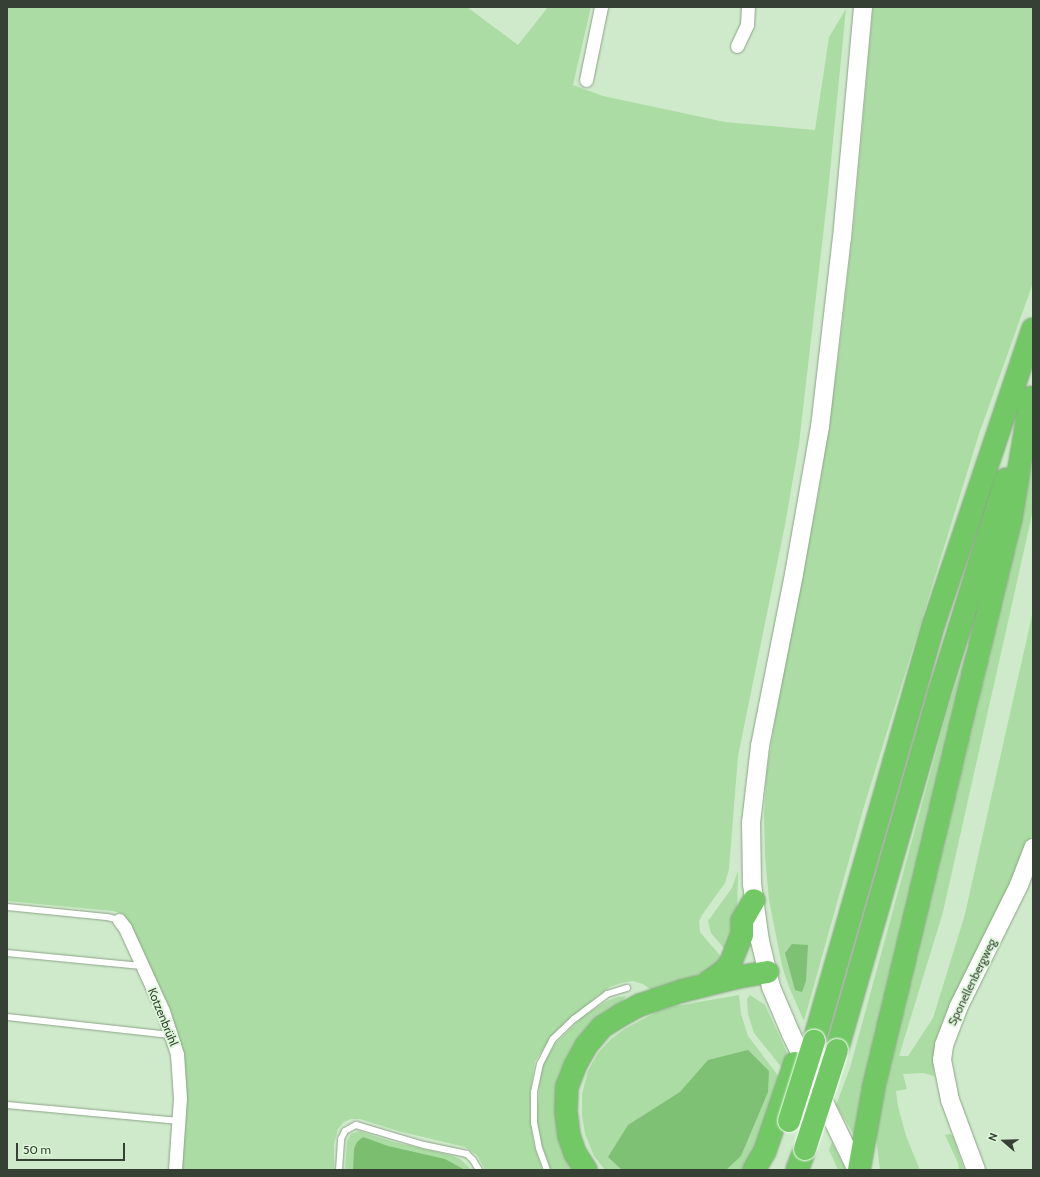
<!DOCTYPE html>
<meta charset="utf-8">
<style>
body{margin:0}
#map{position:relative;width:1040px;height:1177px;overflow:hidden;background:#cfeacb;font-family:Cabin,sans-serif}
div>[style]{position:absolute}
.green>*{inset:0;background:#abdca3}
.forest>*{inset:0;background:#7ec174}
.water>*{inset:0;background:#7bbe70}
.roads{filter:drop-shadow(0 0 1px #8ba386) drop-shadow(0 0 1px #8ba386)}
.lane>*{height:6px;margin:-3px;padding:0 3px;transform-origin:3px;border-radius:3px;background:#fff}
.street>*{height:13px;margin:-6.5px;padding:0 6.5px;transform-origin:6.5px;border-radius:6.5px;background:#fff}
.secondary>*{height:18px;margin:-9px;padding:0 9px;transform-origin:9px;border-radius:9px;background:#fff}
.highway>*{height:22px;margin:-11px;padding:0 11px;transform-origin:11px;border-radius:11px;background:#72c865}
.bridges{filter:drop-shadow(0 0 1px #fff) drop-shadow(0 0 1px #fff)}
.highway-bridge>*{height:22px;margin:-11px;padding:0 11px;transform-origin:11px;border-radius:11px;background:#72c865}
span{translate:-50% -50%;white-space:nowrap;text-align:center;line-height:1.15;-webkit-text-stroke:3.5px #dcf7d8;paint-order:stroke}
.street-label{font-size:12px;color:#364034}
.frame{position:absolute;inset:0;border:8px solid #364034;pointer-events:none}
.north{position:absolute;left:984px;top:1121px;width:40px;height:40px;-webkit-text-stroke:3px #dcf7d8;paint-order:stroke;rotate:290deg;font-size:11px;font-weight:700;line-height:16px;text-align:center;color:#364034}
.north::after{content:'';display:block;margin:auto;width:14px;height:18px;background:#364034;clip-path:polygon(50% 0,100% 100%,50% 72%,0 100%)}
.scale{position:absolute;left:16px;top:1143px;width:109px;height:18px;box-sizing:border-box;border:2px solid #364034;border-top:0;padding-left:5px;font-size:12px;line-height:14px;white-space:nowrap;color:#364034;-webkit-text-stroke:3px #dcf7d8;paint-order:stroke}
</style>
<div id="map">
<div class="green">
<i style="clip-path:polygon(7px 7px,467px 7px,518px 45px,548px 7px,591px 7px,573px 85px,603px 96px,725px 122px,815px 130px,829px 37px,846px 9px,828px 192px,799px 444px,785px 525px,738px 756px,729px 869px,725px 883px,702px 915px,699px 921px,700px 932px,723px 959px,710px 969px,693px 977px,651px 990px,643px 984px,633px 981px,621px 983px,610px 987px,590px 1002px,554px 1034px,535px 1061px,530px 1093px,530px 1117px,533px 1142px,542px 1170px,485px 1170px,477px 1155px,465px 1147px,398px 1131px,360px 1119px,351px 1119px,344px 1122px,338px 1129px,334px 1144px,334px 1170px,179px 1170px,185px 1089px,132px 933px,124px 914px,113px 911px,7px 901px)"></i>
<i style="clip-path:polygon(873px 7px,1033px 7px,1033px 283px,979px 434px,863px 810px,804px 1021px,789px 987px,782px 966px,769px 900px,765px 856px,764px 813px,767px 770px,779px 696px,818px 496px,838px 361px,854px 221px)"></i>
<i style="clip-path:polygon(1033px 461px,1033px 510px,1012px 604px,943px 912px,899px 1056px,908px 1056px,933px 1018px,965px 914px,1033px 611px,1033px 833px,933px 1057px,934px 1076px,923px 1073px,903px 1074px,907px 1089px,896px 1091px,898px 1106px,906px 1136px,920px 1170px,880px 1170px,877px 1146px,876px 1131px,883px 1096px,910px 973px,974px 724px)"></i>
<i style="clip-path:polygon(966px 652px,962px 704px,858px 1129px,854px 1135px,836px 1105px,850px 1068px,950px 701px)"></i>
<i style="clip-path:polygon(738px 871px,737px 919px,727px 952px,711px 933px,708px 921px,732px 888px)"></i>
<i style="clip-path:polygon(739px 995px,741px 1014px,748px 1036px,783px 1082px,746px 1170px,605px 1170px,594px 1156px,585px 1134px,582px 1115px,582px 1094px,588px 1071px,598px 1053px,611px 1039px,626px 1028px,657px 1012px,676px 1006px)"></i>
<i style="clip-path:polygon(750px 995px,765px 1005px,779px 1035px,790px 1060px,786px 1073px,754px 1033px,748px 1014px,747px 999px)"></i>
<i style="clip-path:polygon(626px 996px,618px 1007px,574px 1049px,574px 1170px,551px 1170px,542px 1146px,537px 1122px,540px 1079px,544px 1062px,555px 1044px,581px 1018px,607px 1001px,618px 997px)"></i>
<i style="clip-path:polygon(359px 1131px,394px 1142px,450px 1155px,460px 1159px,472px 1170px,345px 1170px,347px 1141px,351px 1134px)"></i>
<i style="clip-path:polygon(950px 1134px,953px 1136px,964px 1170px,959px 1170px,958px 1163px,945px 1135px)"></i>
<i style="clip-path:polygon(832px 1142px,846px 1170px,838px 1170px,829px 1150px)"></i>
</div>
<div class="forest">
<i style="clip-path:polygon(792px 944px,808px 945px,806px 981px,802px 992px,795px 990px,785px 953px)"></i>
<i style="clip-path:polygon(748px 1050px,769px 1071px,768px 1092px,741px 1156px,726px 1170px,622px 1170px,608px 1157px,628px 1125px,680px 1092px,708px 1060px)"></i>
</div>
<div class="water">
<i style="clip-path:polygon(363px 1137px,388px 1146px,445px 1159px,465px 1170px,353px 1170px,354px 1149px,357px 1142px)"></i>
</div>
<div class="roads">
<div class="lane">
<i style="left:7px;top:907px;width:100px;rotate:5.7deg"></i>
<i style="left:107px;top:917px;width:12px;rotate:14deg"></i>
<i style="left:7px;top:953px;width:135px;rotate:5.5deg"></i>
<i style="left:7px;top:1017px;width:164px;rotate:6.3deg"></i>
<i style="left:7px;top:1105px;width:173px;rotate:5.3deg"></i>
<i style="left:339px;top:1170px;width:31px;rotate:-86deg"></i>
<i style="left:341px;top:1139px;width:9px;rotate:-63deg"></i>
<i style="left:345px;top:1131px;width:13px;rotate:-29deg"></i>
<i style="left:356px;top:1125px;width:71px;rotate:16.4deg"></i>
<i style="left:424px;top:1145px;width:44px;rotate:11.8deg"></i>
<i style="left:467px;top:1154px;width:8px;rotate:45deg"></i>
<i style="left:473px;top:1160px;width:12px;rotate:59deg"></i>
<i style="left:547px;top:1170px;width:23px;rotate:-110deg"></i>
<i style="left:539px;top:1148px;width:25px;rotate:-101deg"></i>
<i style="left:534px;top:1123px;width:31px;rotate:-90deg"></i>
<i style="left:534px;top:1092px;width:29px;rotate:-78deg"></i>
<i style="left:540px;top:1064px;width:28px;rotate:-63deg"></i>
<i style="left:553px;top:1039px;width:29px;rotate:-44deg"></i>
<i style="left:574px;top:1019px;width:41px;rotate:-37.1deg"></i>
<i style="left:607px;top:994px;width:21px;rotate:-17deg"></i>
</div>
<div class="street">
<i style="left:737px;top:46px;width:23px;rotate:-65deg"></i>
<i style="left:747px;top:25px;width:18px;rotate:-87deg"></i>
<i style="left:586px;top:80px;width:75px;rotate:-78.4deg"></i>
<i style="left:119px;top:920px;width:10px;rotate:53deg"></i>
<i style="left:125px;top:928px;width:91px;rotate:65.4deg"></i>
<i style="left:163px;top:1011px;width:45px;rotate:72deg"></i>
<i style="left:177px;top:1054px;width:44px;rotate:86.1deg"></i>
<i style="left:180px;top:1098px;width:72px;rotate:94deg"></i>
</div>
<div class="secondary">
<i style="left:857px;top:1170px;width:151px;rotate:-115.9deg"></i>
<i style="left:791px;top:1034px;width:51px;rotate:-113.1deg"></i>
<i style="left:771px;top:987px;width:47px;rotate:-103.4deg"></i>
<i style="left:760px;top:941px;width:58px;rotate:-98deg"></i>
<i style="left:752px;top:884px;width:61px;rotate:-90.9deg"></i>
<i style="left:751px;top:823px;width:78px;rotate:-83.3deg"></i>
<i style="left:760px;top:746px;width:175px;rotate:-78.8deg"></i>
<i style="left:794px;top:574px;width:149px;rotate:-80deg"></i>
<i style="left:820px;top:427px;width:190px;rotate:-83.4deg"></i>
<i style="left:842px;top:238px;width:232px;rotate:-84.8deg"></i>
<i style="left:976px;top:1170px;width:75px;rotate:-110.4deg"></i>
<i style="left:950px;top:1100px;width:41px;rotate:-101.3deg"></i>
<i style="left:942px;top:1060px;width:15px;rotate:-82deg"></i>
<i style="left:944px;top:1045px;width:40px;rotate:-69deg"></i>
<i style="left:958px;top:1008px;width:137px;rotate:-63.6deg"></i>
<i style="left:1019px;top:885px;width:40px;rotate:-69deg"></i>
</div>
<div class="highway">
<i style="left:707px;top:983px;width:21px;rotate:-35deg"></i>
<i style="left:724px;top:971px;width:9px;rotate:-49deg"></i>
<i style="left:730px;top:964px;width:31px;rotate:-68deg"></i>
<i style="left:742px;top:935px;width:14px;rotate:-90deg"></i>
<i style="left:742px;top:921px;width:24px;rotate:-60deg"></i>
<i style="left:814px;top:1041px;width:435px;rotate:-74deg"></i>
<i style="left:934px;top:623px;width:310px;rotate:-71.4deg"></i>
<i style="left:837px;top:1050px;width:370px;rotate:-74deg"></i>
<i style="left:939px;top:694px;width:225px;rotate:-72.7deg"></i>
<i style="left:586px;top:1170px;width:20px;rotate:-123deg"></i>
<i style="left:575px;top:1153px;width:18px;rotate:-109deg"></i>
<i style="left:569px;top:1136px;width:25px;rotate:-97deg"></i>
<i style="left:566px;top:1111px;width:24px;rotate:-88deg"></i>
<i style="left:567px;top:1087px;width:22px;rotate:-69deg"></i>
<i style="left:575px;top:1066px;width:23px;rotate:-61deg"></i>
<i style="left:586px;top:1046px;width:25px;rotate:-50deg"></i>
<i style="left:602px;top:1027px;width:22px;rotate:-32deg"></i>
<i style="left:621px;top:1015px;width:21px;rotate:-28deg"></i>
<i style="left:640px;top:1005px;width:44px;rotate:-18.4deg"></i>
<i style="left:682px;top:991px;width:59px;rotate:-13.8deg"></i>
<i style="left:739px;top:977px;width:29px;rotate:-10deg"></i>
<i style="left:754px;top:1170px;width:22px;rotate:-60deg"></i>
<i style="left:765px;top:1151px;width:93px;rotate:-71.2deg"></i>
<i style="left:797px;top:1170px;width:22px;rotate:-69deg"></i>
<i style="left:859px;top:1170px;width:85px;rotate:-79.9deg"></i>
<i style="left:874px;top:1086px;width:585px;rotate:-76.46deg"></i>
<i style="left:1011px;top:517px;width:121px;rotate:-80.5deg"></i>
</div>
</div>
<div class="bridges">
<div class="highway-bridge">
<i style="left:789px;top:1121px;width:84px;rotate:-72.6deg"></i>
<i style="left:805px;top:1149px;width:104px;rotate:-72.1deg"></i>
</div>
</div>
<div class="street-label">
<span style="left:972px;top:982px;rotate:-64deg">Sponellenbergweg</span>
<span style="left:163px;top:1017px;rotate:68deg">Kotzenbrühl</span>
</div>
<div class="frame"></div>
<div class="north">N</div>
<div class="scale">50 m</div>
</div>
